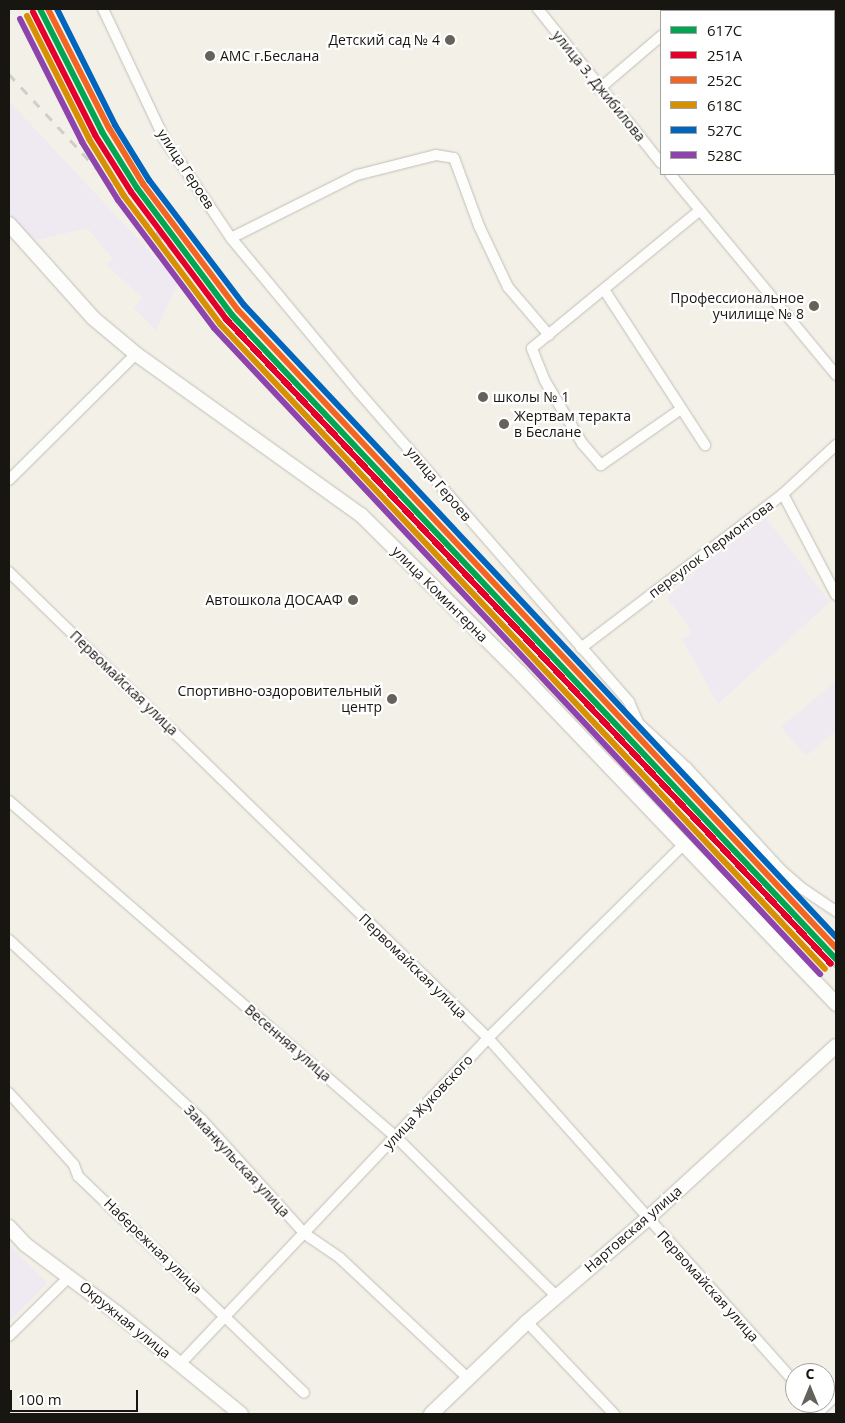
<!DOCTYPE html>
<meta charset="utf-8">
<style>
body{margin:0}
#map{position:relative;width:845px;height:1423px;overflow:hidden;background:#f3f0e7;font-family:"Open Sans",sans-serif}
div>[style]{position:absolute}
.industrial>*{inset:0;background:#efeaf2}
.roads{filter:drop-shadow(0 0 1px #c0beb7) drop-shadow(0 0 1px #c0beb7)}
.street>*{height:10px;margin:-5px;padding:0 5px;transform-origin:5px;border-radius:5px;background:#fdfdfb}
.secondary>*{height:14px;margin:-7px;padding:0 7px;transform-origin:7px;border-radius:7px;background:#fdfdfb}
.rail>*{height:2.5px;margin-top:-1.25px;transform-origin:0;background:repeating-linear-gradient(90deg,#cfcecc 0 9px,transparent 0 18px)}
.rail-1>*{height:6px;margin:-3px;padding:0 3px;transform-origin:3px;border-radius:3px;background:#00a651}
.rail-2>*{height:6px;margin:-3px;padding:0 3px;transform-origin:3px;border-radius:3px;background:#e4002b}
.rail-3>*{height:6px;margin:-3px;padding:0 3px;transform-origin:3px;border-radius:3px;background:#f26522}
.rail-4>*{height:6px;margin:-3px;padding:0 3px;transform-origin:3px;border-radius:3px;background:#d69002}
.rail-5>*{height:6px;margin:-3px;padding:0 3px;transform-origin:3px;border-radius:3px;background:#0065bd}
.rail-6>*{height:6px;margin:-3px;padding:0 3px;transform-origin:3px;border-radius:3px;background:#8e44ad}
.dots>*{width:14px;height:14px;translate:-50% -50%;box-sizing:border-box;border:2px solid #fff;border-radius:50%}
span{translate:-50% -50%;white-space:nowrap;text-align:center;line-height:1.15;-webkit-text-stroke:4.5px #fff;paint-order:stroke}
.poi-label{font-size:14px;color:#181610}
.right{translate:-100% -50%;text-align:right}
.left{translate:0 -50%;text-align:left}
.street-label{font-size:14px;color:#181610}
.frame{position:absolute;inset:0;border:10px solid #181610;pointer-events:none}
.legend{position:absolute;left:660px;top:10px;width:175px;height:165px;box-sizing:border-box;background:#fff;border:1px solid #a3a29f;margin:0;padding:6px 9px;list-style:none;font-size:15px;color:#181610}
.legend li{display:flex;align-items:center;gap:10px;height:25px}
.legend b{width:25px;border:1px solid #a3a29f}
.north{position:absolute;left:785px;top:1363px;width:50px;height:50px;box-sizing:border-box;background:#fff;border:1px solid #a3a29f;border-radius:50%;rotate:0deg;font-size:14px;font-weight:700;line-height:20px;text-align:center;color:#181610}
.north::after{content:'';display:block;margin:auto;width:18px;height:22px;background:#65625b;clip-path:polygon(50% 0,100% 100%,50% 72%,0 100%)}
.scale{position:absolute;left:10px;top:1390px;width:128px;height:22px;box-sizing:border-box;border:2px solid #181610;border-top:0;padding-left:6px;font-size:15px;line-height:18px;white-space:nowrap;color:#181610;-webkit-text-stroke:4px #fff;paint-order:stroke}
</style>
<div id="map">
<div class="industrial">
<i style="clip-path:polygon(9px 101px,178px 282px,156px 331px,134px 308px,143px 298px,106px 265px,113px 259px,87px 228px,29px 242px,9px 217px)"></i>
<i style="clip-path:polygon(766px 518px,830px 602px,718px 704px,682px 639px,691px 634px,689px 627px,667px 598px,709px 560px)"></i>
<i style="clip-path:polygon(836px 681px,836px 731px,806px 756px,781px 727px)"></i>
<i style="clip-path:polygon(9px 1244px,47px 1283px,9px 1322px)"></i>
</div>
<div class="roads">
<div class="street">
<i style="left:103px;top:9px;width:145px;rotate:64.7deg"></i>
<i style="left:165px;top:140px;width:118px;rotate:56deg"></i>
<i style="left:231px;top:238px;width:199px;rotate:50.3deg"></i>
<i style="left:358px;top:391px;width:413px;rotate:48.9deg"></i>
<i style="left:629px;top:702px;width:24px;rotate:66deg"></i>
<i style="left:639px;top:724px;width:64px;rotate:42.5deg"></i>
<i style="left:686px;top:767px;width:140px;rotate:47.3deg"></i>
<i style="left:781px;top:870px;width:29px;rotate:41deg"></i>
<i style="left:803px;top:889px;width:40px;rotate:34deg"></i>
<i style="left:538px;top:9px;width:197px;rotate:51.4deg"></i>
<i style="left:690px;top:11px;width:4px;rotate:-34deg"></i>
<i style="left:599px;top:89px;width:82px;rotate:-40.5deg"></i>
<i style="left:670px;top:174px;width:261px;rotate:50.4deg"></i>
<i style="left:231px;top:238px;width:141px;rotate:-26.6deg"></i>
<i style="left:357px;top:175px;width:81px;rotate:-14.2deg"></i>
<i style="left:436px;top:155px;width:18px;rotate:9deg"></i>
<i style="left:454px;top:158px;width:72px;rotate:69.8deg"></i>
<i style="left:479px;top:226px;width:68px;rotate:64.6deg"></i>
<i style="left:508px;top:287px;width:63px;rotate:49.5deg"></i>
<i style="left:605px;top:291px;width:184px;rotate:57deg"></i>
<i style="left:681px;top:409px;width:98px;rotate:145deg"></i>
<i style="left:601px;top:465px;width:29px;rotate:-131deg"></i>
<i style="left:582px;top:443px;width:72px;rotate:-120.8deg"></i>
<i style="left:545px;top:381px;width:35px;rotate:-112deg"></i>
<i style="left:532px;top:348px;width:217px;rotate:-39.4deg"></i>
<i style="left:9px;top:480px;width:179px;rotate:-44.8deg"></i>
<i style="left:783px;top:494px;width:114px;rotate:62.3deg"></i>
<i style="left:9px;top:572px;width:668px;rotate:44.21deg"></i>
<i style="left:488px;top:1038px;width:461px;rotate:48.3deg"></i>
<i style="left:581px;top:648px;width:254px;rotate:-37.3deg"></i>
<i style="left:783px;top:494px;width:72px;rotate:-42.8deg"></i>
<i style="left:9px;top:801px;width:513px;rotate:40.97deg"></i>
<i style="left:396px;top:1137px;width:226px;rotate:44.8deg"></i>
<i style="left:9px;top:940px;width:264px;rotate:43deg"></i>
<i style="left:202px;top:1120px;width:154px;rotate:47.9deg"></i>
<i style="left:305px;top:1234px;width:42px;rotate:34.4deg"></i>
<i style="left:340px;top:1258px;width:175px;rotate:43.2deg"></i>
<i style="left:9px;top:1093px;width:97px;rotate:47.9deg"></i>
<i style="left:74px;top:1165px;width:12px;rotate:70deg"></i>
<i style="left:78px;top:1176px;width:313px;rotate:43.8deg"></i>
<i style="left:527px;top:1322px;width:127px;rotate:46.6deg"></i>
<i style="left:9px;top:1336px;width:86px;rotate:-44.5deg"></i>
<i style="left:180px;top:1364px;width:448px;rotate:-46.6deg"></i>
<i style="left:488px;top:1038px;width:273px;rotate:-44.7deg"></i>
<i style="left:817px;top:1414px;width:27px;rotate:-45deg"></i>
</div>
<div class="secondary">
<i style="left:9px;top:224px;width:126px;rotate:48.2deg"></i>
<i style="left:93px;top:318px;width:56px;rotate:39.9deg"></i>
<i style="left:136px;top:354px;width:277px;rotate:35.6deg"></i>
<i style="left:361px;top:515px;width:224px;rotate:44.8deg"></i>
<i style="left:520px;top:673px;width:458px;rotate:46.3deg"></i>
<i style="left:9px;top:1227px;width:25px;rotate:47deg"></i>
<i style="left:26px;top:1245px;width:114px;rotate:36.8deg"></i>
<i style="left:117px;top:1313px;width:160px;rotate:39.2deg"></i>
<i style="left:431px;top:1414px;width:133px;rotate:-43.8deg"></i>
<i style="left:527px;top:1322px;width:158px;rotate:-40.6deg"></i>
<i style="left:647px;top:1219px;width:256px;rotate:-42.5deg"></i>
</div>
</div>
<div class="rail">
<i style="left:9px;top:74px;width:267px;rotate:47.1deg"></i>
<i style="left:186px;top:264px;width:143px;rotate:51deg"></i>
<i style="left:276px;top:375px;width:815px;rotate:46.59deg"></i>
</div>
<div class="rail-1">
<i style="left:40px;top:9px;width:138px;rotate:63.2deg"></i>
<i style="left:102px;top:132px;width:66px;rotate:58deg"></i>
<i style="left:137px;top:188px;width:159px;rotate:53.2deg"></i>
<i style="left:232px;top:315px;width:883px;rotate:46.84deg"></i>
</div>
<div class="rail-2">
<i style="left:33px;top:12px;width:138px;rotate:63.2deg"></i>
<i style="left:95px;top:135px;width:67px;rotate:57.7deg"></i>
<i style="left:131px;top:192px;width:159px;rotate:53.2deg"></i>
<i style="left:226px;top:319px;width:884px;rotate:46.83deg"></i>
</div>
<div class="rail-3">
<i style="left:48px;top:9px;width:134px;rotate:62.9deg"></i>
<i style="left:109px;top:128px;width:66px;rotate:58.7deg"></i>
<i style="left:143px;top:184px;width:158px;rotate:53deg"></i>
<i style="left:238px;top:310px;width:874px;rotate:46.85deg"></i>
</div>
<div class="rail-4">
<i style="left:27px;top:16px;width:138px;rotate:63.2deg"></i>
<i style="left:89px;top:139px;width:67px;rotate:58.4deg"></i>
<i style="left:124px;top:196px;width:160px;rotate:53.1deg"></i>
<i style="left:220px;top:324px;width:884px;rotate:46.83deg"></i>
</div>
<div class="rail-5">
<i style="left:57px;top:9px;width:130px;rotate:63.4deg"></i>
<i style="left:115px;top:125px;width:65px;rotate:58.3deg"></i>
<i style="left:149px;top:180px;width:157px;rotate:52.8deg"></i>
<i style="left:244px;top:305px;width:866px;rotate:46.87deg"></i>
</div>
<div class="rail-6">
<i style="left:20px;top:19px;width:138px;rotate:63.2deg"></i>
<i style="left:82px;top:142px;width:68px;rotate:58.2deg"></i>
<i style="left:118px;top:200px;width:160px;rotate:53.1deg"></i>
<i style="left:214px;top:328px;width:886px;rotate:46.83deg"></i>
</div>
<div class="dots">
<i style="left:450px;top:40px;background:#65625b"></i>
<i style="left:210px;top:56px;background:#65625b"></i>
<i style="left:814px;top:306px;background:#65625b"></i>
<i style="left:483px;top:397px;background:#65625b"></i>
<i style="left:504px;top:424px;background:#65625b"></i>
<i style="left:353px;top:600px;background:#65625b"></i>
<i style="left:392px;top:699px;background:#65625b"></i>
</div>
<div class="poi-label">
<span class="right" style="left:440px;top:40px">Детский сад № 4</span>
<span class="left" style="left:220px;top:56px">АМС г.Беслана</span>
<span class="right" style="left:804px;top:306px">Профессиональное<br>училище № 8</span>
<span class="left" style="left:493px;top:397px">школы № 1</span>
<span class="left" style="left:514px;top:424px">Жертвам теракта<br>в Беслане</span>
<span class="right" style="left:343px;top:600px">Автошкола ДОСААФ</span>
<span class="right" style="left:382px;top:699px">Спортивно-оздоровительный<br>центр</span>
</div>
<div class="street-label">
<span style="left:599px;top:86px;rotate:51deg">улица З. Джибилова</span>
<span style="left:186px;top:169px;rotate:57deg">улица Героев</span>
<span style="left:439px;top:484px;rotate:50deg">улица Героев</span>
<span style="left:711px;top:549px;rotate:-37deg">переулок Лермонтова</span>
<span style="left:440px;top:594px;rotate:45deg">улица Коминтерна</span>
<span style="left:124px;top:683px;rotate:44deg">Первомайская улица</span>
<span style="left:413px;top:966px;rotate:44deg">Первомайская улица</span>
<span style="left:288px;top:1043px;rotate:41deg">Весенняя улица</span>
<span style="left:428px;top:1102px;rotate:-47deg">улица Жуковского</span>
<span style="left:237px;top:1161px;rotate:47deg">Заманкульская улица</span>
<span style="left:633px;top:1229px;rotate:-41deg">Нартовская улица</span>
<span style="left:153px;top:1246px;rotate:44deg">Набережная улица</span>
<span style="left:708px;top:1286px;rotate:48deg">Первомайская улица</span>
<span style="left:125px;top:1320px;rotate:39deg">Окружная улица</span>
</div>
<div class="frame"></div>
<ul class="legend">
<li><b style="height:6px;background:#00a651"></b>617C</li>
<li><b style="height:6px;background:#e4002b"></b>251А</li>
<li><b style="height:6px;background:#f26522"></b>252С</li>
<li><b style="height:6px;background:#d69002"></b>618С</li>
<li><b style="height:6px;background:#0065bd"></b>527С</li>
<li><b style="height:6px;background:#8e44ad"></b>528С</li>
</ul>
<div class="north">С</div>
<div class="scale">100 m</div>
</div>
